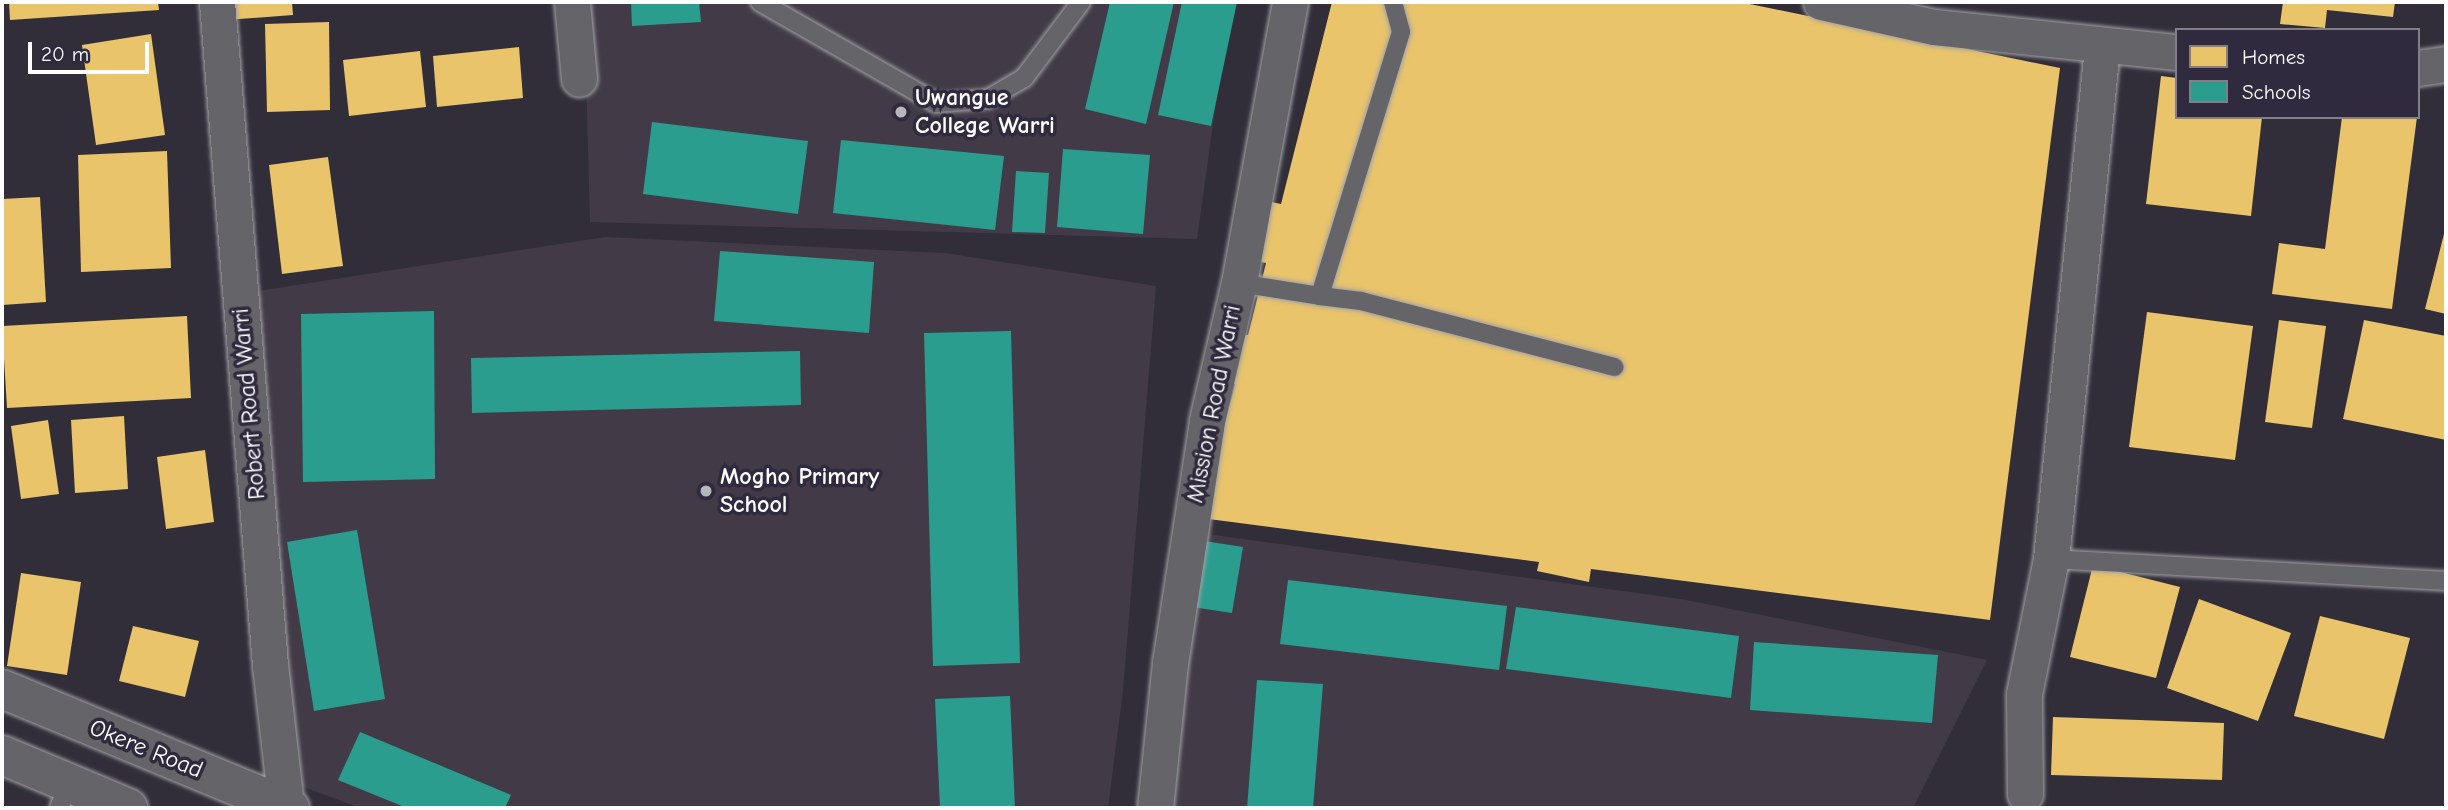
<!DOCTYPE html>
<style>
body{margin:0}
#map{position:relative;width:2448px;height:810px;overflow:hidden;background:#312e39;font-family:"Comic Neue",sans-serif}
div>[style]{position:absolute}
.built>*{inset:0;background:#423b47}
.homes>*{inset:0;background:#e9c46a}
.schools>*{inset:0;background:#2a9d8f}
.roads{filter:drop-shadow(0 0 2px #a2a1a6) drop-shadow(0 0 2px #a2a1a6)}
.lane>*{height:18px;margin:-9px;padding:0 9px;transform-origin:9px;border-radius:9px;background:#656469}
.street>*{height:35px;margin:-17.5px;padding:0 17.5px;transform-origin:17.5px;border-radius:17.5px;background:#656469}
.secondary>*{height:38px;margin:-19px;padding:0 19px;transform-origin:19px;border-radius:19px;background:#656469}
.dots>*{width:19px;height:19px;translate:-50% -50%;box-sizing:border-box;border:4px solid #2f2a3d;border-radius:50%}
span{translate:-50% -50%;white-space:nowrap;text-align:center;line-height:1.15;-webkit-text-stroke:7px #2f2a3d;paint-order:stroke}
.poi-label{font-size:24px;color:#fff;font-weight:700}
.left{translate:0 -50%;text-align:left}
.street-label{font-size:24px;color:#fff}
.frame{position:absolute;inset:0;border:4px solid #fff;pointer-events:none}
.legend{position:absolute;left:2175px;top:28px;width:245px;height:91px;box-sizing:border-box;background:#2f2a3d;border:2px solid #827f8b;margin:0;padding:9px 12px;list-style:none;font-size:21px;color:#fff}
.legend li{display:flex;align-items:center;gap:14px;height:35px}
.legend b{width:35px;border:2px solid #827f8b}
.scale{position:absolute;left:28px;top:42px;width:121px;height:32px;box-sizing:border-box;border:4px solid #fff;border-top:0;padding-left:9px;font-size:21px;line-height:24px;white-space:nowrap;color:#fff;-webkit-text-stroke:5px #2f2a3d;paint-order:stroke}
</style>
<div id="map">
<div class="built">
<i style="clip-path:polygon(584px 2px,1230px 2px,1197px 239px,590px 222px)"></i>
<i style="clip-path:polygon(605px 237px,945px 253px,1156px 286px,1123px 691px,1108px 808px,360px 808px,296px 784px,258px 291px)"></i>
<i style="clip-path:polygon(1192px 532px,1681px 599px,1987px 660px,1913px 808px,1163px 808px)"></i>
</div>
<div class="homes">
<i style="clip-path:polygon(9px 2px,158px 2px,159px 10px,10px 20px)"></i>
<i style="clip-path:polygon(225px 2px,292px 2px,293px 15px,226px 20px)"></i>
<i style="clip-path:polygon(1332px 2px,1740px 2px,2060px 68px,1990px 620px,1591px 569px,1589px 582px,1537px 571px,1539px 562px,1201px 518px,1235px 384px,1231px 383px,1235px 334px,1248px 335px,1266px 263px,1250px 260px,1261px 200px,1281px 204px)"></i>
<i style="clip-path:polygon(2283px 2px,2395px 2px,2393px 17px,2327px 10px,2325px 28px,2280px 24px)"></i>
<i style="clip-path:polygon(329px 22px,330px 110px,267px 112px,265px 24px)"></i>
<i style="clip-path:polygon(151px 34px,165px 135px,96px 145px,82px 45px)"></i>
<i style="clip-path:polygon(519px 47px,523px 98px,437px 107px,433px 56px)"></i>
<i style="clip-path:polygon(420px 51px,426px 107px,349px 116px,343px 60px)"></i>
<i style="clip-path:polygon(2161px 76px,2177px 78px,2177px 117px,2262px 117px,2251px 216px,2146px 204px)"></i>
<i style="clip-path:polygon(2342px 117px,2417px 117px,2392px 309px,2272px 294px,2279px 243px,2325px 249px)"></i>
<i style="clip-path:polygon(167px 151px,171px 268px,81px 272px,78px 155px)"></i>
<i style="clip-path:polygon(328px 157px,343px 266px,282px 274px,269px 165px)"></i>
<i style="clip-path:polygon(40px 197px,46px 302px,2px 305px,2px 199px)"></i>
<i style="clip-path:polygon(2445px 230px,2446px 230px,2446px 314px,2425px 309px)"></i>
<i style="clip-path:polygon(2147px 312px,2253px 326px,2235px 460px,2129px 447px)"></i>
<i style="clip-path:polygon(187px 316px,191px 398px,7px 408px,2px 326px)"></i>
<i style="clip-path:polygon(2279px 320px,2326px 326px,2312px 428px,2265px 422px)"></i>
<i style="clip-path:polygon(2364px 320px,2446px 336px,2446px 440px,2343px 419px)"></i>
<i style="clip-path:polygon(124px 416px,128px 489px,75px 493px,71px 420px)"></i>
<i style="clip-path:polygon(48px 420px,59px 494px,21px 499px,11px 426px)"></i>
<i style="clip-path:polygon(205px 450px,214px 522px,166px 529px,157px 457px)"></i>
<i style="clip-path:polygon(2093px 565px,2180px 587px,2156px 678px,2070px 657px)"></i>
<i style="clip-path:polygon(21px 573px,81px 582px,67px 675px,7px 666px)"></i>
<i style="clip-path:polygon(2199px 599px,2291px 633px,2258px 721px,2167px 688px)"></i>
<i style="clip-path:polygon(2320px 616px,2410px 638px,2384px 739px,2294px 716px)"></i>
<i style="clip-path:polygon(133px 626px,199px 641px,185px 697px,119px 681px)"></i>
<i style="clip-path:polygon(2053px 717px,2224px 723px,2222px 780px,2051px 775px)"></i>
</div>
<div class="schools">
<i style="clip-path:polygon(631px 2px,699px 2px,701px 22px,632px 26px)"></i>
<i style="clip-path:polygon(1110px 2px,1174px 2px,1146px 124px,1085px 109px)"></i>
<i style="clip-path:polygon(1182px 2px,1237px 2px,1211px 126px,1158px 115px)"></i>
<i style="clip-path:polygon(652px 122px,808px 141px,798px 214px,643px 194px)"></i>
<i style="clip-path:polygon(841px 140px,1004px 156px,995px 230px,833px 213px)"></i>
<i style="clip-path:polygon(1063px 149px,1150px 155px,1143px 234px,1057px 227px)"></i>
<i style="clip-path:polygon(1016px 171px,1049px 173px,1045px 233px,1012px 232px)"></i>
<i style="clip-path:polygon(720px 251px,874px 262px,869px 333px,714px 321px)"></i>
<i style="clip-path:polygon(434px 311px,435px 479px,303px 482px,301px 314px)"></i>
<i style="clip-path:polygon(1011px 331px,1020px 663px,933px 666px,924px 333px)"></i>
<i style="clip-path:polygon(800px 351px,801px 405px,472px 413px,471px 358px)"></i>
<i style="clip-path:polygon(357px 530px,385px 699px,314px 711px,287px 542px)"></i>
<i style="clip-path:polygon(1204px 541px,1243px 547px,1232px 613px,1192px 607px)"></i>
<i style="clip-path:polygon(1288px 580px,1507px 606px,1499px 670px,1280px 644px)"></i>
<i style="clip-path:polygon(1516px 607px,1739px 636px,1731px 698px,1506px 669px)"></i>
<i style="clip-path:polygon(1754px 642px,1938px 655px,1932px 723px,1750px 710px)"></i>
<i style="clip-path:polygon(1257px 680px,1323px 684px,1313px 808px,1247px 808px)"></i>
<i style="clip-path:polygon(1010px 696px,1015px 808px,940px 808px,935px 699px)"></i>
<i style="clip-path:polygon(360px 732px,511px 795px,505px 808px,407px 808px,338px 780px)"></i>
</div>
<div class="roads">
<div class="lane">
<i style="left:760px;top:2px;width:203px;rotate:29.8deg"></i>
<i style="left:936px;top:103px;width:52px;rotate:-4.4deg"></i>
<i style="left:988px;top:99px;width:42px;rotate:-30.3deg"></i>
<i style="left:1024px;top:78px;width:95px;rotate:-53.1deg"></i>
<i style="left:1393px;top:2px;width:31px;rotate:75deg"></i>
<i style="left:1401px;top:32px;width:276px;rotate:107.1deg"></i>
<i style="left:1320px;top:296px;width:41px;rotate:7deg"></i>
<i style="left:1361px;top:301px;width:262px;rotate:14.6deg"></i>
<i style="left:1239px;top:283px;width:82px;rotate:9.1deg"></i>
<i style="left:2051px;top:559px;width:396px;rotate:3.2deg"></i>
<i style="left:59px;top:808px;width:27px;rotate:-68deg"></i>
</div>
<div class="street">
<i style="left:217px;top:2px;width:665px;rotate:85.43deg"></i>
<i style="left:270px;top:665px;width:142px;rotate:83.5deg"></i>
<i style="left:572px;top:2px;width:77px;rotate:84.8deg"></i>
<i style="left:1821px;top:2px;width:116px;rotate:12.5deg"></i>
<i style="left:1934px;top:27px;width:244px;rotate:5.9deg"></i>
<i style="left:2418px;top:68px;width:28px;rotate:-8deg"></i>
<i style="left:2025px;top:794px;width:100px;rotate:-90.6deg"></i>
<i style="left:2024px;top:694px;width:138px;rotate:-78.7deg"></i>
<i style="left:2051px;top:559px;width:515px;rotate:-84.31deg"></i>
<i style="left:1155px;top:808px;width:146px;rotate:-84.1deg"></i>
<i style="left:1170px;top:663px;width:246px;rotate:-81.3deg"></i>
<i style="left:1207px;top:420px;width:141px;rotate:-76.9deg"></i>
<i style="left:1239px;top:283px;width:286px;rotate:-79.7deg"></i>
</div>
<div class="secondary">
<i style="left:2px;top:689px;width:312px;rotate:22.5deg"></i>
<i style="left:2px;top:755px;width:137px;rotate:22.8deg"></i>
</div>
</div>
<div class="dots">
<i style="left:901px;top:112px;background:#b7b6ba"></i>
<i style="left:706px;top:491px;background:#b7b6ba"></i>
</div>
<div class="poi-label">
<span class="left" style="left:915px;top:112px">Uwangue<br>College Warri</span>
<span class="left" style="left:720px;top:491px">Mogho Primary<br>School</span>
</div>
<div class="street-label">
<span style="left:249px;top:404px;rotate:-95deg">Robert Road Warri</span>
<span style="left:1214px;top:404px;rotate:-79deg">Mission Road Warri</span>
<span style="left:146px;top:749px;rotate:22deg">Okere Road</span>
</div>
<div class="frame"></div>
<ul class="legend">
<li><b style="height:19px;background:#e9c46a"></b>Homes</li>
<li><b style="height:19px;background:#2a9d8f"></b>Schools</li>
</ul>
<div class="scale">20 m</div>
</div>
